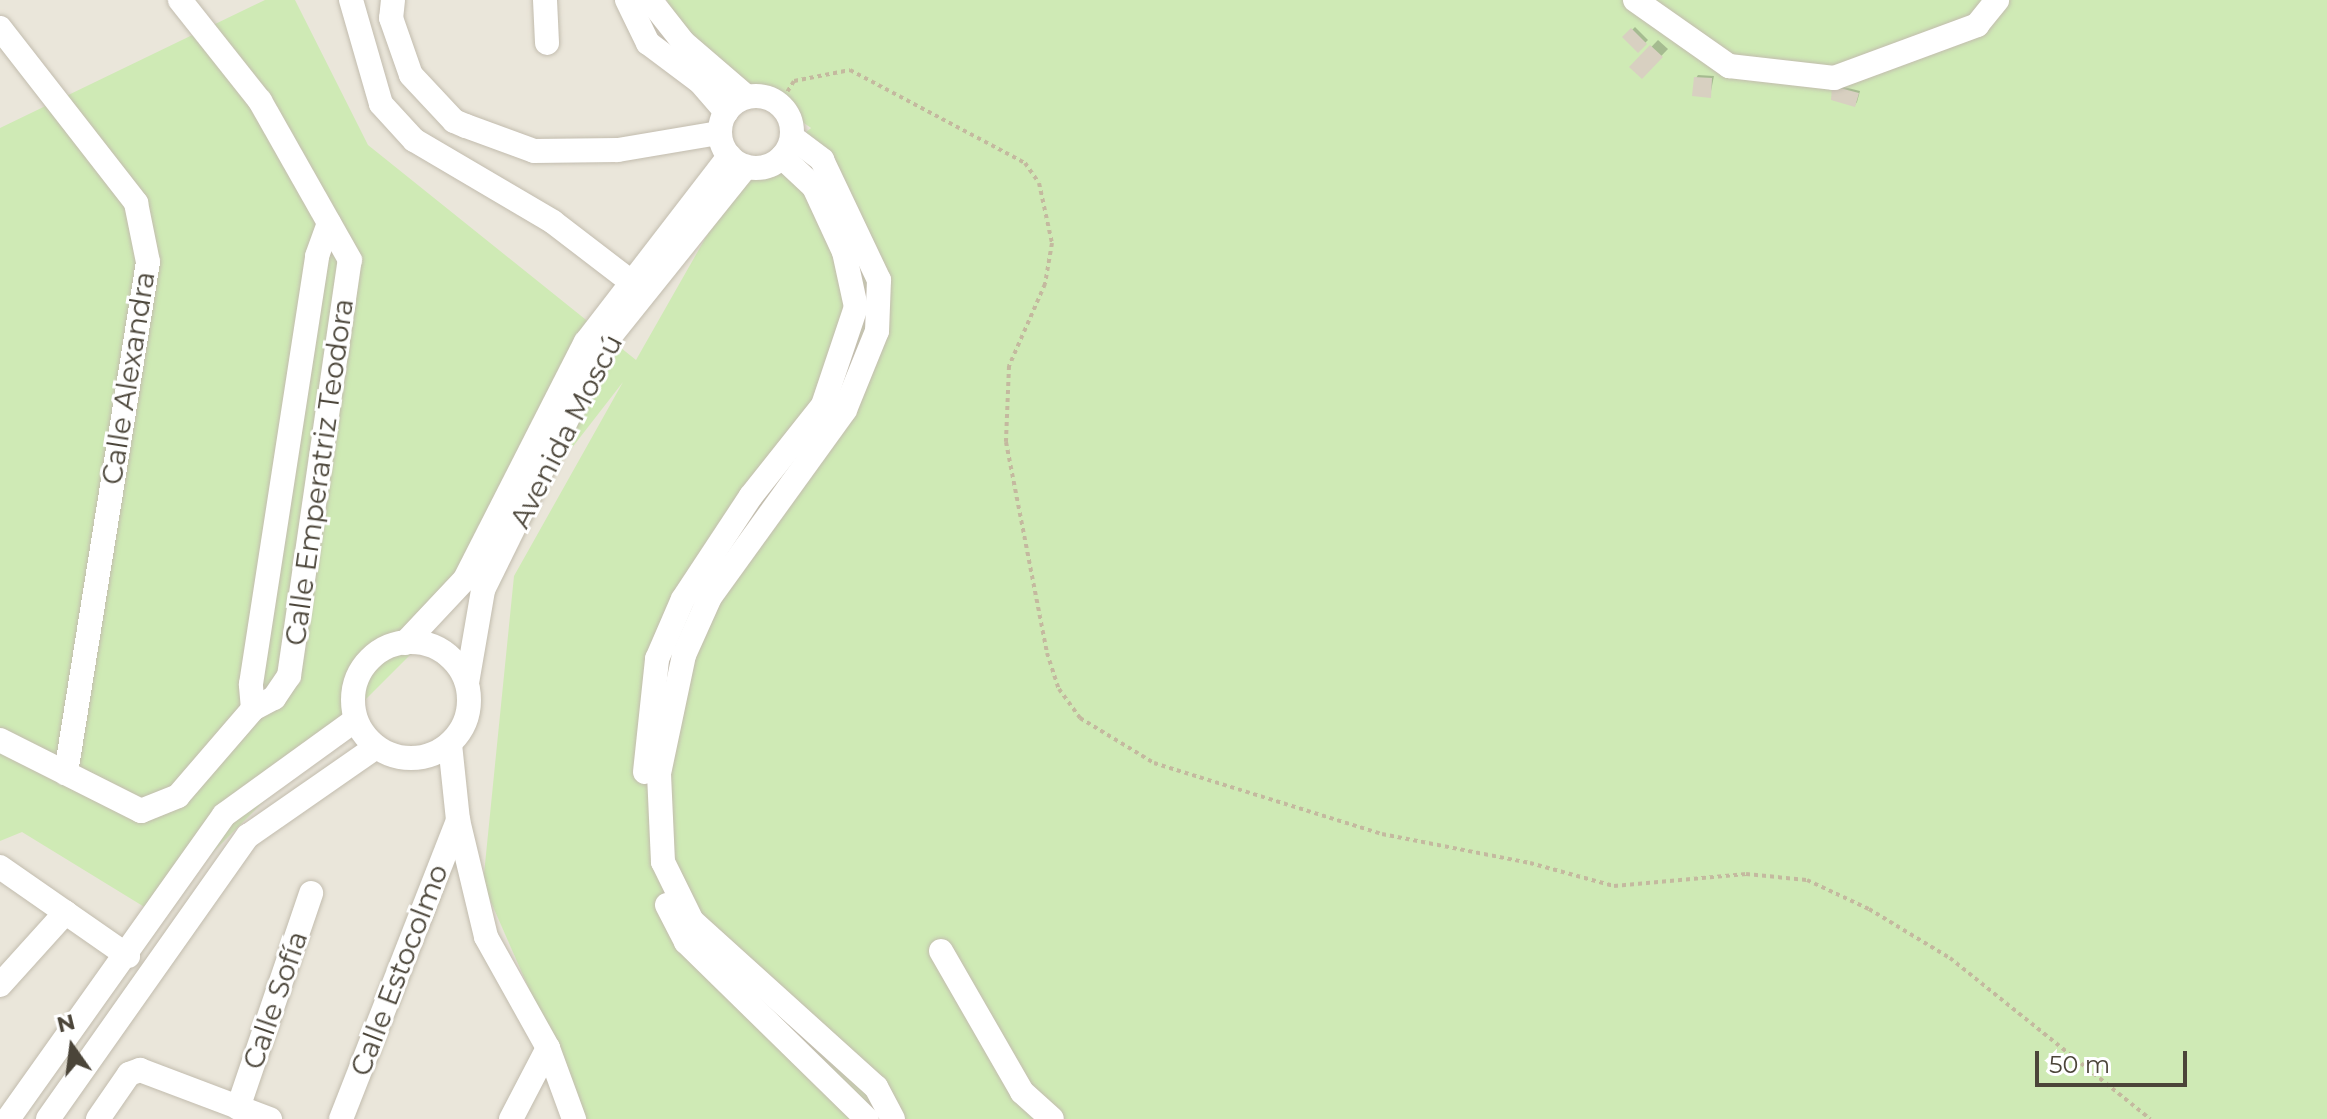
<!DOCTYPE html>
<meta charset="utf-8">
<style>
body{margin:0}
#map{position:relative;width:2327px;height:1119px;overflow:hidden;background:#f6f3ec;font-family:Montserrat,sans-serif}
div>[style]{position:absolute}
.residential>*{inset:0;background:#eae6da}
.green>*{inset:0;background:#cfeab5}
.shadow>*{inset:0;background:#0003}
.building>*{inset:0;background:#d8d0c1}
.path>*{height:4px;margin-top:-2px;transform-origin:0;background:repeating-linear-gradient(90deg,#c4b99f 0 4px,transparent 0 8px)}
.roads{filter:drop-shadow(0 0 2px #c2bcae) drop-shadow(0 0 2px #c2bcae)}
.minor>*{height:24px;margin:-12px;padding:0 12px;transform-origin:12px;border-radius:12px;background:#fff}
.minor>.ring{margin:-12px;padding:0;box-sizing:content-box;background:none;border:24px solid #fff;border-radius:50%}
span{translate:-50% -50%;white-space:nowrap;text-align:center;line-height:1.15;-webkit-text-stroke:6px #fff;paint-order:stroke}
.street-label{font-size:28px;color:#4b4539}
.north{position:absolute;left:32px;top:1007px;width:80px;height:80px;-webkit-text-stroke:6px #fff;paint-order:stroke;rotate:346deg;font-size:22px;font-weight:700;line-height:32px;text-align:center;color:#4b4539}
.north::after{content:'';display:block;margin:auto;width:28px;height:36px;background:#4b4539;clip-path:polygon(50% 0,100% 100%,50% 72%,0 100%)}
.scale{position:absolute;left:2035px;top:1051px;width:152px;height:36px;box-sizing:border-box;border:4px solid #4b4539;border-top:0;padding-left:10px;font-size:24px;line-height:28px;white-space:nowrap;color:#4b4539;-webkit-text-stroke:6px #fff;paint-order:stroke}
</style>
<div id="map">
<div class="residential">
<i style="clip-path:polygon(0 0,667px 0,681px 39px,811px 128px,735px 186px,483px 883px,586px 1119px,0 1119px)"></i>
</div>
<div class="green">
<i style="clip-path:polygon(265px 0,295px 0,368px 145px,636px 360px,735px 186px,811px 128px,681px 39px,667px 0,2327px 0,2327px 1119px,586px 1119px,483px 884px,514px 576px,623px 382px,415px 650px,210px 855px,164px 919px,22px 832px,0 841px,0 128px)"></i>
</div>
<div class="shadow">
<i style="clip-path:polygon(1635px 27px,1648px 40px,1638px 50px,1625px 37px)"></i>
<i style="clip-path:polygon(1658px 40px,1668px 49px,1642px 76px,1632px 67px)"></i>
<i style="clip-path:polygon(1698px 75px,1714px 76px,1710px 96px,1696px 78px)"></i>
<i style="clip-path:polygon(1836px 85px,1860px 91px,1857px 102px,1855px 105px)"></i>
</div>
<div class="building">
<i style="clip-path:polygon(1631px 28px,1647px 44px,1638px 53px,1622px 37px)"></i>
<i style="clip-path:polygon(1650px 45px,1663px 57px,1642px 79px,1629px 67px)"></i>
<i style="clip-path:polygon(1694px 77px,1712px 78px,1711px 98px,1692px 96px)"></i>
<i style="clip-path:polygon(1832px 86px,1859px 93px,1855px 107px,1831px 100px)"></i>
</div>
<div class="path">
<i style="left:779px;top:105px;width:28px;rotate:-58deg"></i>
<i style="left:794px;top:81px;width:57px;rotate:-11.1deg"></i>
<i style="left:850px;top:70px;width:198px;rotate:28deg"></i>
<i style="left:1025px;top:163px;width:24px;rotate:55deg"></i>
<i style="left:1039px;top:183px;width:61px;rotate:77.8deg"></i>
<i style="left:1052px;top:243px;width:42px;rotate:99.7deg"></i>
<i style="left:1045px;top:284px;width:90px;rotate:113.7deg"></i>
<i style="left:1009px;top:366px;width:76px;rotate:92.3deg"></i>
<i style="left:1006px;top:442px;width:215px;rotate:79deg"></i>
<i style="left:1047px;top:653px;width:38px;rotate:72deg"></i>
<i style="left:1059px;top:689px;width:36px;rotate:54deg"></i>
<i style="left:1080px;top:718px;width:87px;rotate:31.3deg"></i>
<i style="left:1154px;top:763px;width:239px;rotate:17.3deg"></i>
<i style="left:1382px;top:834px;width:151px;rotate:11.1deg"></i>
<i style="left:1530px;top:863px;width:87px;rotate:15.3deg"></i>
<i style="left:1614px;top:886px;width:133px;rotate:-5.2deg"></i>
<i style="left:1746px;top:874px;width:61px;rotate:5.6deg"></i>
<i style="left:1807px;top:880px;width:68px;rotate:25.1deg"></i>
<i style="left:1869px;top:909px;width:95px;rotate:31.2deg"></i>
<i style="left:1950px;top:958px;width:257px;rotate:38.8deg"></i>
</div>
<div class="roads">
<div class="minor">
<i style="left:351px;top:0;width:108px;rotate:73.9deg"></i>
<i style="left:381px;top:104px;width:49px;rotate:47.5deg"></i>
<i style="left:414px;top:140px;width:161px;rotate:30.5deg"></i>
<i style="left:553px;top:222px;width:97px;rotate:37.5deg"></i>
<i style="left:393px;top:0;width:18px;rotate:96deg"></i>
<i style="left:391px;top:18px;width:60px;rotate:70.7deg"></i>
<i style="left:411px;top:75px;width:63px;rotate:46.9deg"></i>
<i style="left:454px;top:121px;width:13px;rotate:23deg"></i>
<i style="left:466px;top:126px;width:72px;rotate:20.2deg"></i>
<i style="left:534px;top:151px;width:84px;rotate:-0.7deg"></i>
<i style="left:618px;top:150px;width:102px;rotate:-9.6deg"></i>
<i style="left:545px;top:0;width:43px;rotate:87.3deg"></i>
<i style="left:627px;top:0;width:48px;rotate:64deg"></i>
<i style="left:648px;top:43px;width:65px;rotate:36.9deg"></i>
<i style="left:700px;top:82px;width:40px;rotate:49deg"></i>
<i style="left:650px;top:0;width:53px;rotate:51.8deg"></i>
<i style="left:683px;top:42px;width:84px;rotate:40.7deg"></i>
<i style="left:1635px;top:0;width:115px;rotate:35.1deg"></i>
<i style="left:1729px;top:66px;width:106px;rotate:6.5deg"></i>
<i style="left:1834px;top:78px;width:153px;rotate:-20.3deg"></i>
<i style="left:1977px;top:25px;width:32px;rotate:-51deg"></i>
<i style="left:0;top:28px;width:222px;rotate:52.1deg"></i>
<i style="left:136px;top:203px;width:60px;rotate:78.5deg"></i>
<i style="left:148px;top:262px;width:518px;rotate:99.12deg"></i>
<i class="ring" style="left:720px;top:96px;width:48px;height:48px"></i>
<i style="left:792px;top:137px;width:38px;rotate:37deg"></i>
<i style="left:822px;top:160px;width:133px;rotate:64.6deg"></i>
<i style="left:879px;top:280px;width:51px;rotate:92.2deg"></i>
<i style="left:877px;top:331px;width:85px;rotate:112.1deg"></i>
<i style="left:845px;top:410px;width:231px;rotate:125.8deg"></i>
<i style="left:710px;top:597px;width:64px;rotate:114.1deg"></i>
<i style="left:684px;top:655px;width:122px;rotate:101.9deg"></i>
<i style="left:659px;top:774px;width:88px;rotate:87.4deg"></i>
<i style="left:663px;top:862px;width:66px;rotate:63.8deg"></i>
<i style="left:692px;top:921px;width:248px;rotate:42.1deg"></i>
<i style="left:876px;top:1087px;width:36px;rotate:62deg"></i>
<i class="ring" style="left:353px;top:642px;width:92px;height:92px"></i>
<i style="left:405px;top:643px;width:88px;rotate:-46.8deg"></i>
<i style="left:465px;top:579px;width:266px;rotate:-63deg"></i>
<i style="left:586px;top:342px;width:235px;rotate:-52.4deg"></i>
<i style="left:467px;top:683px;width:94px;rotate:-80.2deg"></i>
<i style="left:483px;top:590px;width:274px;rotate:-63.8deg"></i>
<i style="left:604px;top:344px;width:227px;rotate:-51.3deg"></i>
<i style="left:253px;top:709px;width:25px;rotate:-95deg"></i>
<i style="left:251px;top:684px;width:433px;rotate:-81.2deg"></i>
<i style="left:317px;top:256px;width:35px;rotate:-70deg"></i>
<i style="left:0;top:740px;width:158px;rotate:26.7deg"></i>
<i style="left:141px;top:811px;width:40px;rotate:-22deg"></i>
<i style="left:178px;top:796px;width:115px;rotate:-49.2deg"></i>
<i style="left:253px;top:709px;width:24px;rotate:-28deg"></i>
<i style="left:274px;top:698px;width:27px;rotate:-56deg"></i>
<i style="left:289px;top:676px;width:420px;rotate:-81.7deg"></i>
<i style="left:350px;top:260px;width:183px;rotate:-119.5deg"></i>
<i style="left:260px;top:101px;width:129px;rotate:-128.4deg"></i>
<i style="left:450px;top:744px;width:76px;rotate:84deg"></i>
<i style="left:458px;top:820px;width:120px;rotate:76.5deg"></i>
<i style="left:486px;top:937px;width:127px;rotate:60.8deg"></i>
<i style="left:548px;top:1048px;width:76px;rotate:69.9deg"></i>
<i style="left:645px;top:772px;width:114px;rotate:-83.9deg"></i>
<i style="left:657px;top:659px;width:65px;rotate:-66.6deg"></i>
<i style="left:683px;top:599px;width:123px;rotate:-56.6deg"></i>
<i style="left:751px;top:496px;width:116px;rotate:-51.6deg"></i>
<i style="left:823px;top:405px;width:103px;rotate:-71.4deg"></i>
<i style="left:856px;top:307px;width:56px;rotate:-102.3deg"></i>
<i style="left:844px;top:252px;width:72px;rotate:-114.8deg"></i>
<i style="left:814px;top:187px;width:44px;rotate:-136.8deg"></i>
<i style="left:0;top:867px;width:156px;rotate:34.8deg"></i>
<i style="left:667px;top:905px;width:42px;rotate:62.8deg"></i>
<i style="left:686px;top:942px;width:253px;rotate:44.4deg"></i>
<i style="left:941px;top:951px;width:163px;rotate:60.1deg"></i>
<i style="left:1022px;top:1092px;width:40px;rotate:42deg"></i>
<i style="left:0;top:985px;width:98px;rotate:-47.9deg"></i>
<i style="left:238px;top:1108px;width:227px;rotate:-71.2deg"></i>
<i style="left:8px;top:1119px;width:373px;rotate:-54.6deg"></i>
<i style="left:224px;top:815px;width:162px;rotate:-35.9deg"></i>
<i style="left:48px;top:1119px;width:347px;rotate:-54.8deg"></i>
<i style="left:248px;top:836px;width:156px;rotate:-34.8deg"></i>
<i style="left:98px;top:1119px;width:55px;rotate:-55.4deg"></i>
<i style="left:129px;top:1074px;width:12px;rotate:-20deg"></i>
<i style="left:140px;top:1070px;width:139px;rotate:20.7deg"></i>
<i style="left:341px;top:1119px;width:321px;rotate:-68.6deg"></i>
<i style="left:511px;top:1119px;width:80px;rotate:-62.5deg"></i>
</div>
</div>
<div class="street-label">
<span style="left:128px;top:378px;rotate:-81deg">Calle Alexandra</span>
<span style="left:566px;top:431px;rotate:-63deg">Avenida Moscú</span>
<span style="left:319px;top:472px;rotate:-82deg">Calle Emperatriz Teodora</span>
<span style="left:399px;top:970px;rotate:-69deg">Calle Estocolmo</span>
<span style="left:275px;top:1000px;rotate:-71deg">Calle Sofía</span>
</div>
<div class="north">N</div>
<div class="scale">50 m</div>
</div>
